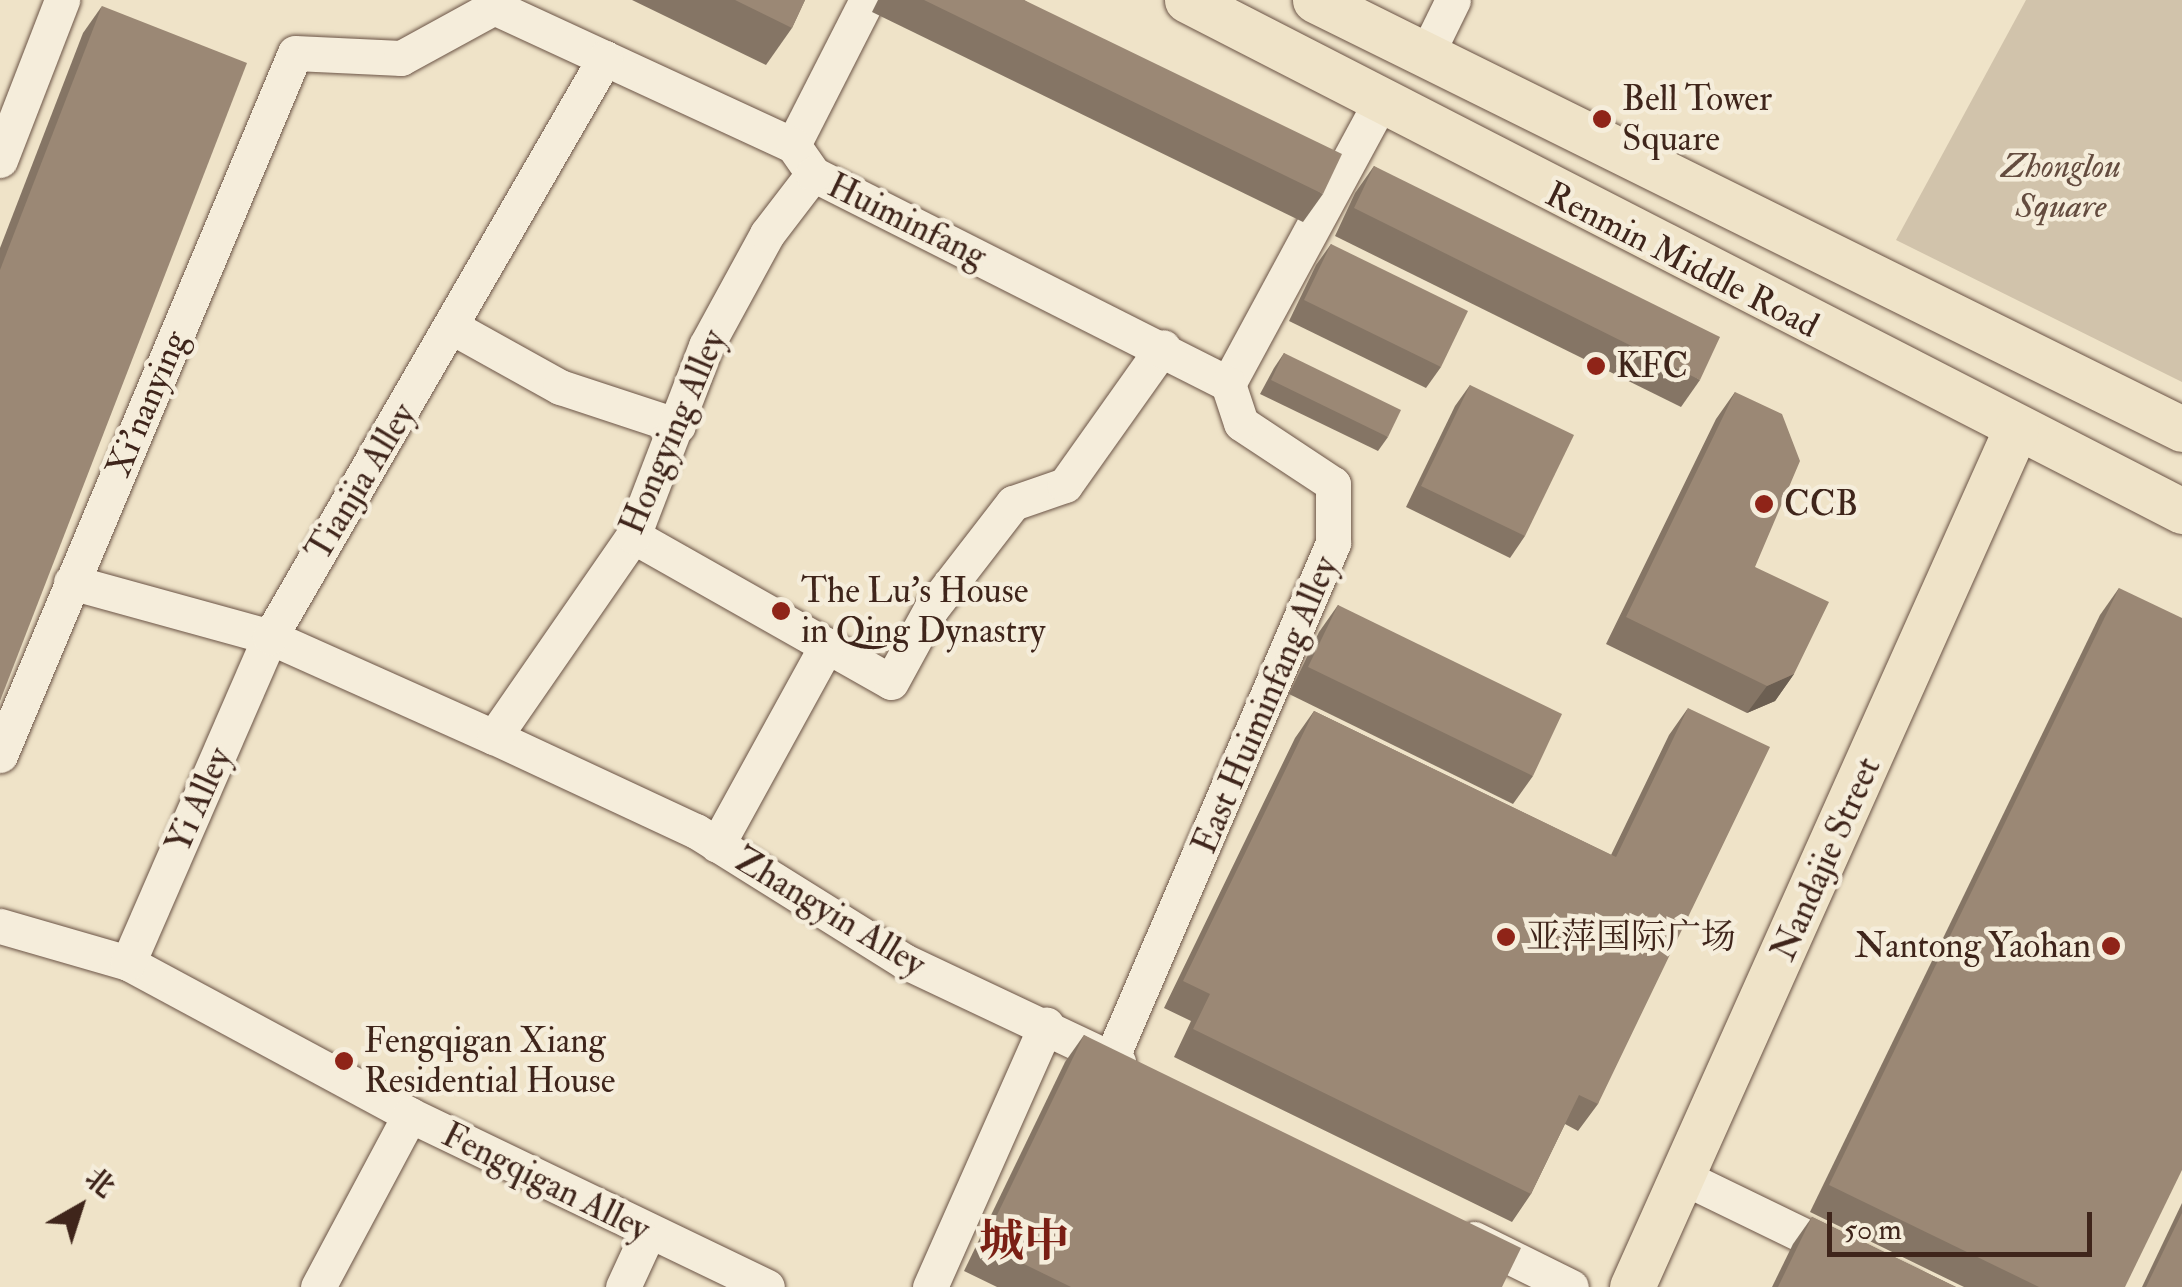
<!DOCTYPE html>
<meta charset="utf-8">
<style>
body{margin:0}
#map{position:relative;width:2182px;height:1287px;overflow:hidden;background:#efe3c8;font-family:"IM FELL Double Pica","Noto Serif SC",serif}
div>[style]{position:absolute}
.green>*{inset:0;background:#d1c3ab}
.roads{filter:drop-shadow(0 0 2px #6b5446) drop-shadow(0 0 2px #6b5446)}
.minor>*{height:35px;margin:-17.5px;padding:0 17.5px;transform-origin:17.5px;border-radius:17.5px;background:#f5eddb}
.major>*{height:45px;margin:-22.5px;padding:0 22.5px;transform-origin:22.5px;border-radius:22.5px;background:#efe3c8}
.wall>*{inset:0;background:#857565}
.shaded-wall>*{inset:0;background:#6c5f52}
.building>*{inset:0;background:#9b8875}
.dots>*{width:28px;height:28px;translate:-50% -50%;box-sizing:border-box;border:5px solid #f5eddb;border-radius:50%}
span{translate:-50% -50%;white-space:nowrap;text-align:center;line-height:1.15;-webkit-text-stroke:9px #f5eddb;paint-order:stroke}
.poi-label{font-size:35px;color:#3f251b}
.left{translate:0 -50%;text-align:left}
.right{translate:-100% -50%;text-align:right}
.park-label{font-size:35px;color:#644c3f;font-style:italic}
.street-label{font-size:35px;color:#3f251b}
.district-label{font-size:45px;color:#7a1f14;font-weight:700}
.north{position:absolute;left:30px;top:1157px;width:100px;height:100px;-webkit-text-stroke:8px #f5eddb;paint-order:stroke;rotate:39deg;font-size:28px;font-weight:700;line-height:40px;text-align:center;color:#3f251b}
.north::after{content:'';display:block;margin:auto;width:35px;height:45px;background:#3f251b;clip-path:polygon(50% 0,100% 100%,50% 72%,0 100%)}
.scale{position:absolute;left:1827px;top:1212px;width:265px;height:45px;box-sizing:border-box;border:5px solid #3f251b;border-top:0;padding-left:12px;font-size:30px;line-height:35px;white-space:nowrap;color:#3f251b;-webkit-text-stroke:8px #f5eddb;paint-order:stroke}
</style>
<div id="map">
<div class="green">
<i style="clip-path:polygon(2026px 0,2182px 0,2182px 382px,1896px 240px)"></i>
</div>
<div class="roads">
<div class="minor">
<i style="left:1426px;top:55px;width:61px;rotate:-63.9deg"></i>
<i style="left:793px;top:145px;width:163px;rotate:-63deg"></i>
<i style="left:0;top:160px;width:172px;rotate:-68.8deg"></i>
<i style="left:452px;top:327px;width:124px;rotate:29.1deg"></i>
<i style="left:560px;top:387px;width:124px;rotate:18.3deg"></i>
<i style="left:1228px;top:384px;width:322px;rotate:-61.6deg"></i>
<i style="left:633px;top:536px;width:296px;rotate:29.5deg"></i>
<i style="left:891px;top:682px;width:83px;rotate:-61.3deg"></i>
<i style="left:931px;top:609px;width:134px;rotate:-52.3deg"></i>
<i style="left:1013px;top:503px;width:55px;rotate:-19.1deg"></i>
<i style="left:1065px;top:485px;width:169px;rotate:-54.6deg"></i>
<i style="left:71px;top:582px;width:206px;rotate:15.4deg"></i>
<i style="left:270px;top:637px;width:245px;rotate:24.1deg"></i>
<i style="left:494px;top:737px;width:223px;rotate:25deg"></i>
<i style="left:696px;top:831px;width:245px;rotate:32deg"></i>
<i style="left:904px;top:961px;width:237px;rotate:25.3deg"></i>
<i style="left:494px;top:737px;width:244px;rotate:-55.3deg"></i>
<i style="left:633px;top:536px;width:204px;rotate:-69deg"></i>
<i style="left:706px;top:346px;width:128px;rotate:-61.4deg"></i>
<i style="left:767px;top:234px;width:76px;rotate:-52.5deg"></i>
<i style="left:0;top:755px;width:761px;rotate:-67.21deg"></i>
<i style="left:295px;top:53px;width:106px;rotate:2.7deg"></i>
<i style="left:401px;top:58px;width:106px;rotate:-28.7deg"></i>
<i style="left:494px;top:7px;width:329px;rotate:24.8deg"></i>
<i style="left:793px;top:145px;width:35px;rotate:55deg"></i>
<i style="left:813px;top:174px;width:465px;rotate:26.8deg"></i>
<i style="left:717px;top:845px;width:228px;rotate:-61.2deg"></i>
<i style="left:0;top:926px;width:133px;rotate:16.1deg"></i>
<i style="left:128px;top:963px;width:320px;rotate:28.3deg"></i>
<i style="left:410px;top:1115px;width:396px;rotate:25.7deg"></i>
<i style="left:128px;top:963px;width:356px;rotate:-66.5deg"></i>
<i style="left:270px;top:637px;width:669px;rotate:-59.95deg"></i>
<i style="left:1111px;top:1059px;width:562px;rotate:-66.72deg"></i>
<i style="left:1333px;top:543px;width:59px;rotate:-90deg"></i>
<i style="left:1333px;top:484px;width:110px;rotate:-146.5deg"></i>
<i style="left:1241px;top:423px;width:41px;rotate:-108.4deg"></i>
<i style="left:1683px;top:1177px;width:252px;rotate:25.9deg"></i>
<i style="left:1474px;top:1239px;width:108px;rotate:26.3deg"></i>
<i style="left:318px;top:1287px;width:195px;rotate:-61.9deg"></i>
<i style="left:623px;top:1287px;width:60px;rotate:-65.2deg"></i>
<i style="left:930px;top:1287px;width:287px;rotate:-66.1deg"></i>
</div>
<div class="major">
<i style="left:1187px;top:0;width:1119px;rotate:27.18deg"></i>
<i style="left:1315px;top:0;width:967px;rotate:26.33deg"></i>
<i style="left:1632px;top:1287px;width:940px;rotate:-65.89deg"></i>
</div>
</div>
<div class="wall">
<i style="clip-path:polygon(632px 0,805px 0,792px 28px,766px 65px)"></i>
<i style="clip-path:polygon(878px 0,1024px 0,1323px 194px,1303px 222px,872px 12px)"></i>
<i style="clip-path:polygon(102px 6px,0 701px,0 248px,83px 33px)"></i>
<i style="clip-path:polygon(1374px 166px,1700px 380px,1681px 407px,1335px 236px,1355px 193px)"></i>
<i style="clip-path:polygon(1331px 244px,1441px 367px,1426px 388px,1289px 321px,1316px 265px)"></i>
<i style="clip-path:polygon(1284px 353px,1388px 437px,1378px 451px,1260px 394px,1274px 368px)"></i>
<i style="clip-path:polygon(1470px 385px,1525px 536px,1510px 558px,1406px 507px,1455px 406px)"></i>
<i style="clip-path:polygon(1735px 392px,1755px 567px,1794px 674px,1775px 701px,1747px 713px,1606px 644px,1716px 419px)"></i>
<i style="clip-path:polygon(2119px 588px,2125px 1287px,1964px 1287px,1810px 1212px,2100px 615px)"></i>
<i style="clip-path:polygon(1338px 605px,1533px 776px,1513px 804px,1289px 694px,1319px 632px)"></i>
<i style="clip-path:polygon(1688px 708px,1598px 1104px,1578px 1131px,1565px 1124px,1531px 1194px,1512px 1222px,1174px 1057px,1191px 1021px,1164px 1008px,1295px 738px,1314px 711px,1611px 855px,1669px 735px)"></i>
<i style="clip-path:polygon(1084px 1035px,1502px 1287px,997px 1287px,964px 1271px,1065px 1062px)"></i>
<i style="clip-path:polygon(2182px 1203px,2182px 1287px,2142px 1287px)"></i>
<i style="clip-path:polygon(1812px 1217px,1956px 1287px,1772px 1287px,1793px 1244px)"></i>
</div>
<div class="shaded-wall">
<i style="clip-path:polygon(1794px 674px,1775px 701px,1747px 713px,1767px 686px)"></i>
</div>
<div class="building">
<i style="clip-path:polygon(735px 0,805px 0,792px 28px)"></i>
<i style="clip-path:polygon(924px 0,1024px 0,1342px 154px,1323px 194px)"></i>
<i style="clip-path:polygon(102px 6px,247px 63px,0 701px,0 270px)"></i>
<i style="clip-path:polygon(1374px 166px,1720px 337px,1700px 380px,1354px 208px)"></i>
<i style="clip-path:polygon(1331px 244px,1468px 311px,1441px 367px,1304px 300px)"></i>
<i style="clip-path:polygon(1284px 353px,1401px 410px,1388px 437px,1271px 380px)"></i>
<i style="clip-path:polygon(1470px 385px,1574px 435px,1525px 536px,1421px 486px)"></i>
<i style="clip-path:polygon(1735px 392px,1782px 414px,1800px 461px,1755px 567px,1829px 602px,1794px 674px,1767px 686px,1626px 617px)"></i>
<i style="clip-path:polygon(2119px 588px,2182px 618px,2182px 1170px,2125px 1287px,2039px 1287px,1829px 1185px)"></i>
<i style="clip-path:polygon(1338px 605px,1562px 714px,1533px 776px,1308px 667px)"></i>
<i style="clip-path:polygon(1688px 708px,1770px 747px,1598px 1104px,1579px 1095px,1531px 1194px,1193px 1029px,1210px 994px,1183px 981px,1314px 711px,1616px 857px)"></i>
<i style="clip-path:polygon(1084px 1035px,1521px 1248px,1502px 1287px,1071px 1287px,983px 1244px)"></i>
<i style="clip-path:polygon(2182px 1213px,2182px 1287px,2146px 1287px)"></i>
<i style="clip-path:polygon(1812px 1217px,1956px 1287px,1778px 1287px)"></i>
</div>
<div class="dots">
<i style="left:1602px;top:119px;background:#8f2418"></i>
<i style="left:1596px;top:366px;background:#8f2418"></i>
<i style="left:1764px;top:504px;background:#8f2418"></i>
<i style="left:781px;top:611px;background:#8f2418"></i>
<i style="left:1506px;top:937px;background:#8f2418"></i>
<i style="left:2111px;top:946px;background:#8f2418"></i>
<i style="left:344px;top:1061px;background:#8f2418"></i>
</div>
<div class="poi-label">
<span class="left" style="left:1622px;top:119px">Bell Tower<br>Square</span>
<span class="left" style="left:1616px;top:366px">KFC</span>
<span class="left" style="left:1784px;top:504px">CCB</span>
<span class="left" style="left:801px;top:611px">The Lu's House<br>in Qing Dynastry</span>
<span class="left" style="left:1526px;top:937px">亚萍国际广场</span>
<span class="right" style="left:2091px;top:946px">Nantong Yaohan</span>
<span class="left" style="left:364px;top:1061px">Fengqigan Xiang<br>Residential House</span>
</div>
<div class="park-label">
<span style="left:2061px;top:186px">Zhonglou<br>Square</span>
</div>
<div class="street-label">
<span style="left:907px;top:221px;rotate:26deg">Huiminfang</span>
<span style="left:1682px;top:260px;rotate:27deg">Renmin Middle Road</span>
<span style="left:147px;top:404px;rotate:-67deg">Xi'nanying</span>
<span style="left:673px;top:432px;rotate:-67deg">Hongying Alley</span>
<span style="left:361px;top:482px;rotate:-59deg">Tianjia Alley</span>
<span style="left:1265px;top:705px;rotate:-67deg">East Huiminfang Alley</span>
<span style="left:199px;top:800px;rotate:-66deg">Yi Alley</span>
<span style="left:1826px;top:859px;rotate:-66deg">Nandajie Street</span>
<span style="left:830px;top:912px;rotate:31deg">Zhangyin Alley</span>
<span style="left:546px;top:1182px;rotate:26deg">Fengqigan Alley</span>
</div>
<div class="district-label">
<span style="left:1024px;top:1243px">城中</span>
</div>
<div class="north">北</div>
<div class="scale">50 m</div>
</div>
